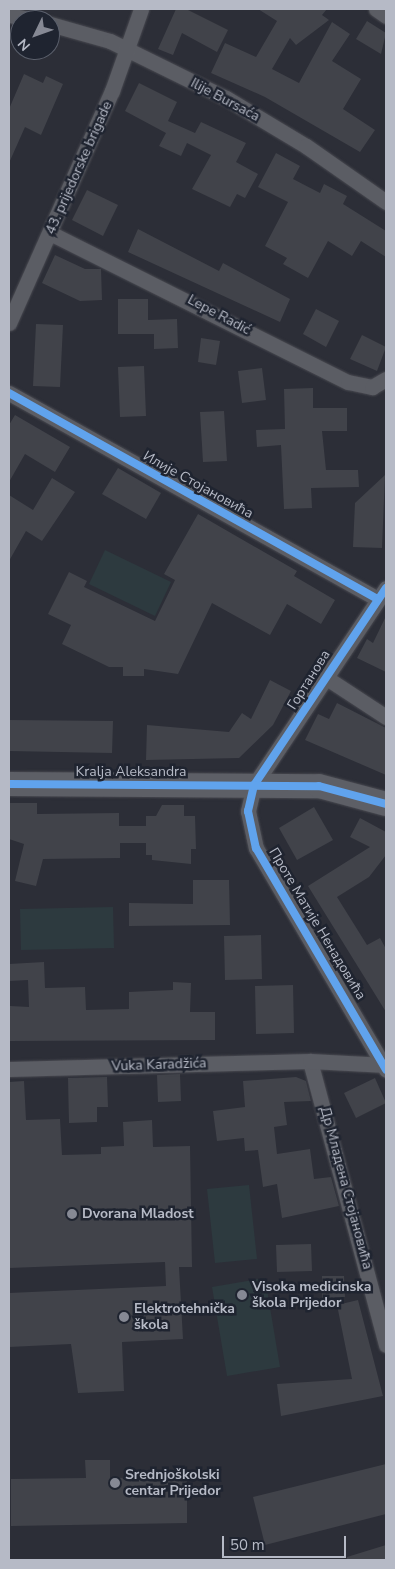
<!DOCTYPE html>
<meta charset="utf-8">
<style>
body{margin:0}
#map{position:relative;width:395px;height:1569px;overflow:hidden;background:#2c2e37;font-family:"Nunito Sans",sans-serif}
div>[style]{position:absolute}
.green>*{inset:0;background:#2d3a3f}
.building>*{inset:0;background:#41434a}
.roads{filter:drop-shadow(0 0 1px #484950) drop-shadow(0 0 1px #484950)}
.street>*{height:15px;margin:-7.5px;padding:0 7.5px;transform-origin:7.5px;border-radius:7.5px;background:#5b5d64}
.primary>*{height:24px;margin:-12px;padding:0 12px;transform-origin:12px;border-radius:12px;background:#5d5f66}
.cycleway>*{height:8px;margin:-4px;padding:0 4px;transform-origin:4px;border-radius:4px;background:#60a3ed}
.dots>*{width:14px;height:14px;translate:-50% -50%;box-sizing:border-box;border:2px solid #1f2430;border-radius:50%}
span{translate:-50% -50%;white-space:nowrap;text-align:center;line-height:1.15;-webkit-text-stroke:5px #1f2430;paint-order:stroke}
.street-label{font-size:14px;color:#b6bac6}
.poi-label{font-size:14px;color:#b6bac6;font-weight:700}
.left{translate:0 -50%;text-align:left}
.frame{position:absolute;inset:0;border:10px solid #b6bac6;pointer-events:none}
.north{position:absolute;left:10px;top:10px;width:50px;height:50px;box-sizing:border-box;background:#1f2430;border:1px solid #5b606c;border-radius:50%;rotate:228deg;font-size:14px;font-weight:700;line-height:20px;text-align:center;color:#b6bac6}
.north::after{content:'';display:block;margin:auto;width:18px;height:22px;background:#868994;clip-path:polygon(50% 0,100% 100%,50% 72%,0 100%)}
.scale{position:absolute;left:222px;top:1536px;width:124px;height:22px;box-sizing:border-box;border:2px solid #b6bac6;border-top:0;padding-left:6px;font-size:15px;line-height:18px;white-space:nowrap;color:#b6bac6;-webkit-text-stroke:4px #1f2430;paint-order:stroke}
</style>
<div id="map">
<div class="green">
<i style="clip-path:polygon(105px 550px,171px 582px,155px 616px,89px 584px)"></i>
<i style="clip-path:polygon(113px 907px,114px 948px,21px 950px,20px 909px)"></i>
<i style="clip-path:polygon(249px 1185px,257px 1259px,215px 1263px,207px 1189px)"></i>
<i style="clip-path:polygon(265px 1278px,280px 1367px,227px 1376px,212px 1287px)"></i>
</div>
<div class="building">
<i style="clip-path:polygon(176px 9px,186px 9px,228px 30px,217px 52px,182px 33px,173px 55px,158px 49px)"></i>
<i style="clip-path:polygon(258px 9px,327px 9px,322px 15px,329px 20px,296px 45px,290px 38px,272px 69px,299px 83px,332px 22px,350px 34px,332px 61px,361px 79px,343px 109px,375px 130px,360px 152px,265px 97px,211px 73px,225px 43px,256px 57px,277px 21px)"></i>
<i style="clip-path:polygon(367px 21px,386px 33px,381px 54px,356px 39px)"></i>
<i style="clip-path:polygon(24px 74px,43px 83px,46px 76px,63px 84px,41px 135px,25px 127px,9px 163px,9px 109px)"></i>
<i style="clip-path:polygon(139px 83px,177px 102px,168px 121px,195px 133px,201px 122px,246px 143px,236px 162px,258px 174px,245px 198px,237px 194px,230px 207px,192px 189px,211px 155px,187px 143px,181px 156px,159px 146px,166px 133px,125px 111px)"></i>
<i style="clip-path:polygon(276px 153px,300px 166px,293px 179px,320px 193px,324px 184px,347px 196px,343px 204px,386px 231px,386px 257px,361px 241px,352px 256px,328px 241px,308px 278px,283px 264px,287px 258px,265px 246px,288px 202px,258px 187px)"></i>
<i style="clip-path:polygon(87px 190px,118px 205px,103px 236px,72px 220px)"></i>
<i style="clip-path:polygon(138px 229px,219px 271px,223px 263px,290px 299px,280px 322px,128px 252px)"></i>
<i style="clip-path:polygon(55px 255px,85px 269px,101px 269px,102px 300px,80px 301px,42px 283px)"></i>
<i style="clip-path:polygon(118px 299px,148px 299px,148px 320px,177px 319px,178px 348px,154px 349px,154px 334px,118px 334px)"></i>
<i style="clip-path:polygon(316px 309px,339px 321px,326px 347px,303px 334px)"></i>
<i style="clip-path:polygon(36px 324px,63px 325px,60px 387px,33px 386px)"></i>
<i style="clip-path:polygon(362px 335px,386px 347px,377px 371px,350px 359px)"></i>
<i style="clip-path:polygon(201px 338px,220px 341px,216px 365px,198px 362px)"></i>
<i style="clip-path:polygon(144px 366px,146px 416px,120px 417px,118px 367px)"></i>
<i style="clip-path:polygon(262px 368px,266px 400px,242px 403px,238px 371px)"></i>
<i style="clip-path:polygon(313px 388px,313px 408px,347px 408px,347px 431px,322px 431px,326px 470px,358px 470px,359px 487px,311px 488px,312px 508px,284px 509px,281px 445px,257px 447px,256px 430px,285px 429px,284px 389px)"></i>
<i style="clip-path:polygon(224px 411px,227px 461px,203px 462px,200px 412px)"></i>
<i style="clip-path:polygon(15px 415px,70px 447px,55px 472px,25px 454px,9px 482px,9px 425px)"></i>
<i style="clip-path:polygon(118px 468px,161px 493px,146px 519px,102px 494px)"></i>
<i style="clip-path:polygon(385px 475px,382px 548px,353px 547px,355px 503px)"></i>
<i style="clip-path:polygon(52px 478px,75px 492px,42px 541px,26px 531px,9px 561px,9px 495px,33px 510px)"></i>
<i style="clip-path:polygon(198px 514px,297px 571px,294px 576px,335px 600px,321px 624px,287px 604px,270px 635px,212px 603px,178px 674px,144px 669px,144px 676px,123px 676px,123px 667px,109px 667px,62px 644px,71px 625px,48px 614px,69px 572px,87px 581px,84px 587px,155px 621px,175px 580px,164px 574px)"></i>
<i style="clip-path:polygon(386px 616px,386px 672px,357px 658px,367px 639px,373px 643px)"></i>
<i style="clip-path:polygon(270px 680px,291px 691px,273px 725px,239px 758px,146px 760px,147px 725px,229px 732px,242px 713px,251px 719px)"></i>
<i style="clip-path:polygon(337px 703px,386px 728px,386px 775px,305px 740px,318px 714px,329px 719px)"></i>
<i style="clip-path:polygon(9px 720px,113px 721px,112px 753px,9px 751px)"></i>
<i style="clip-path:polygon(10px 803px,37px 803px,37px 814px,119px 813px,119px 826px,146px 826px,146px 816px,156px 816px,162px 805px,184px 805px,184px 816px,195px 816px,196px 849px,191px 849px,191px 864px,152px 860px,152px 855px,146px 855px,146px 843px,120px 843px,120px 858px,43px 859px,36px 886px,15px 881px,24px 844px,9px 839px)"></i>
<i style="clip-path:polygon(314px 807px,333px 840px,297px 860px,279px 828px)"></i>
<i style="clip-path:polygon(360px 818px,386px 832px,386px 855px,369px 877px,337px 897px,367px 945px,380px 938px,386px 949px,386px 1012px,308px 886px,370px 847px,350px 837px)"></i>
<i style="clip-path:polygon(193px 880px,229px 880px,230px 925px,129px 926px,129px 903px,193px 904px)"></i>
<i style="clip-path:polygon(261px 935px,262px 979px,225px 980px,224px 936px)"></i>
<i style="clip-path:polygon(44px 962px,45px 988px,85px 987px,86px 1010px,129px 1009px,129px 992px,173px 990px,173px 982px,191px 983px,190px 1012px,215px 1012px,215px 1040px,9px 1041px,10px 1006px,29px 1007px,28px 980px,9px 981px,9px 964px)"></i>
<i style="clip-path:polygon(293px 985px,294px 1033px,256px 1034px,255px 986px)"></i>
<i style="clip-path:polygon(180px 1074px,181px 1101px,158px 1102px,157px 1075px)"></i>
<i style="clip-path:polygon(107px 1077px,108px 1107px,97px 1107px,97px 1122px,69px 1123px,68px 1078px)"></i>
<i style="clip-path:polygon(296px 1077px,306px 1081px,311px 1101px,284px 1102px,287px 1125px,274px 1127px,277px 1154px,310px 1149px,314px 1179px,331px 1177px,339px 1206px,282px 1218px,277px 1184px,263px 1187px,258px 1150px,245px 1151px,244px 1138px,217px 1141px,213px 1111px,245px 1107px,243px 1081px)"></i>
<i style="clip-path:polygon(375px 1078px,386px 1103px,356px 1118px,344px 1093px)"></i>
<i style="clip-path:polygon(24px 1081px,26px 1120px,60px 1119px,62px 1155px,101px 1154px,101px 1147px,124px 1146px,123px 1122px,152px 1120px,153px 1147px,190px 1146px,192px 1267px,179px 1267px,183px 1339px,122px 1342px,124px 1391px,78px 1393px,71px 1344px,9px 1347px,9px 1293px,166px 1286px,165px 1262px,9px 1268px,9px 1082px)"></i>
<i style="clip-path:polygon(311px 1244px,312px 1271px,277px 1272px,276px 1245px)"></i>
<i style="clip-path:polygon(322px 1276px,344px 1276px,345px 1297px,322px 1298px)"></i>
<i style="clip-path:polygon(358px 1300px,383px 1396px,281px 1416px,277px 1384px,352px 1379px,337px 1305px)"></i>
<i style="clip-path:polygon(85px 1460px,110px 1460px,110px 1478px,187px 1477px,187px 1523px,11px 1526px,11px 1479px,86px 1478px)"></i>
<i style="clip-path:polygon(386px 1464px,386px 1514px,265px 1545px,253px 1497px)"></i>
<i style="clip-path:polygon(386px 1545px,386px 1560px,347px 1560px,347px 1557px)"></i>
</div>
<div class="roads">
<div class="street">
<i style="left:376px;top:9px;width:12px;rotate:35deg"></i>
<i style="left:9px;top:15px;width:25px;rotate:11deg"></i>
<i style="left:50px;top:24px;width:62px;rotate:15.8deg"></i>
<i style="left:110px;top:41px;width:129px;rotate:26.2deg"></i>
<i style="left:226px;top:98px;width:93px;rotate:31deg"></i>
<i style="left:306px;top:146px;width:98px;rotate:35deg"></i>
<i style="left:50px;top:233px;width:333px;rotate:26.6deg"></i>
<i style="left:348px;top:382px;width:25px;rotate:12deg"></i>
<i style="left:372px;top:387px;width:16px;rotate:-30deg"></i>
<i style="left:9px;top:323px;width:254px;rotate:-66.1deg"></i>
<i style="left:112px;top:91px;width:87px;rotate:-70.5deg"></i>
<i style="left:9px;top:393px;width:420px;rotate:29.2deg"></i>
<i style="left:386px;top:588px;width:237px;rotate:123.8deg"></i>
<i style="left:254px;top:785px;width:27px;rotate:103deg"></i>
<i style="left:248px;top:811px;width:38px;rotate:78deg"></i>
<i style="left:256px;top:848px;width:257px;rotate:59.6deg"></i>
<i style="left:325px;top:677px;width:73px;rotate:33.3deg"></i>
<i style="left:310px;top:1061px;width:294px;rotate:75deg"></i>
<i style="left:9px;top:1069px;width:301px;rotate:-1.5deg"></i>
<i style="left:310px;top:1061px;width:76px;rotate:3deg"></i>
</div>
<div class="primary">
<i style="left:9px;top:784px;width:310px;rotate:0.4deg"></i>
<i style="left:319px;top:786px;width:69px;rotate:15deg"></i>
</div>
</div>
<div class="cycleway">
<i style="left:9px;top:393px;width:420px;rotate:29.2deg"></i>
<i style="left:386px;top:588px;width:237px;rotate:123.8deg"></i>
<i style="left:254px;top:785px;width:27px;rotate:103deg"></i>
<i style="left:248px;top:811px;width:38px;rotate:78deg"></i>
<i style="left:256px;top:848px;width:257px;rotate:59.6deg"></i>
<i style="left:9px;top:784px;width:310px;rotate:0.4deg"></i>
<i style="left:319px;top:786px;width:69px;rotate:15deg"></i>
</div>
<div class="dots">
<i style="left:72px;top:1214px;background:#868994"></i>
<i style="left:242px;top:1295px;background:#868994"></i>
<i style="left:124px;top:1317px;background:#868994"></i>
<i style="left:115px;top:1483px;background:#868994"></i>
</div>
<div class="street-label">
<span style="left:225px;top:100px;rotate:28deg">Ilije Bursaća</span>
<span style="left:79px;top:168px;rotate:-66deg">43. prijedorske brigade</span>
<span style="left:219px;top:315px;rotate:28deg">Lepe Radić</span>
<span style="left:198px;top:485px;rotate:29deg">Илије Стојановића</span>
<span style="left:309px;top:680px;rotate:-58deg">Гортанова</span>
<span style="left:131px;top:772px">Kralja Aleksandra</span>
<span style="left:317px;top:924px;rotate:59deg">Проте Матије Ненадовића</span>
<span style="left:159px;top:1065px;rotate:-2deg">Vuka Karadžića</span>
<span style="left:346px;top:1188px;rotate:75deg">Др Младена Стојановића</span>
</div>
<div class="poi-label">
<span class="left" style="left:82px;top:1214px">Dvorana Mladost</span>
<span class="left" style="left:252px;top:1295px">Visoka medicinska<br>škola Prijedor</span>
<span class="left" style="left:134px;top:1317px">Elektrotehnička<br>škola</span>
<span class="left" style="left:125px;top:1483px">Srednjoškolski<br>centar Prijedor</span>
</div>
<div class="frame"></div>
<div class="north">N</div>
<div class="scale">50 m</div>
</div>
